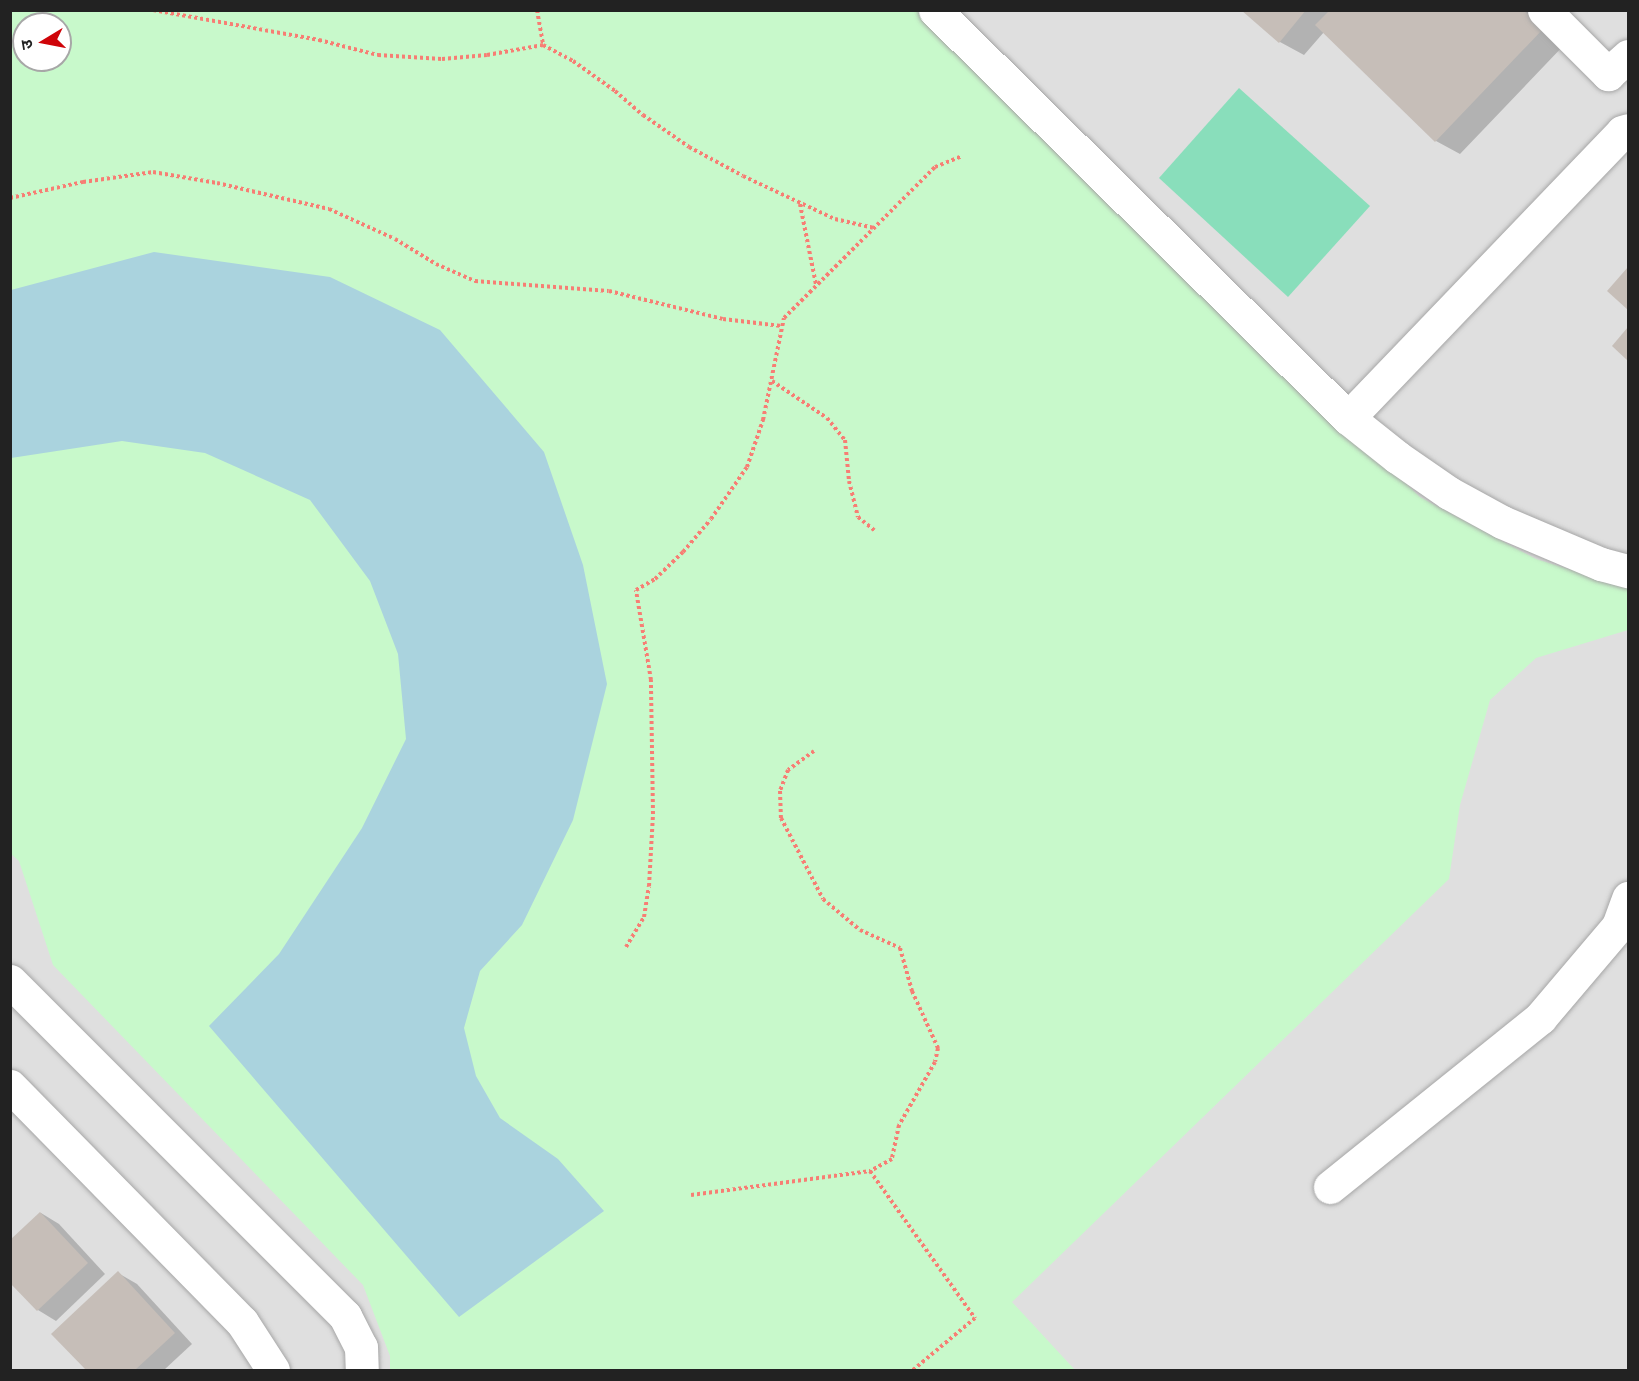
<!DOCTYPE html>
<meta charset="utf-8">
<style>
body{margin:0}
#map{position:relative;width:1639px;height:1381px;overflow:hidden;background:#f1eee9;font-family:Inter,"Noto Sans Devanagari",sans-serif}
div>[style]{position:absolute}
.residential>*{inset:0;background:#dfdfdf}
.park>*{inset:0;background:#c8f9cb}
.pitch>*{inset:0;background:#89debb}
.water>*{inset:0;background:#aad3de}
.shadow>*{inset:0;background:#0003}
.building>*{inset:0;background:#c6beb8}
.path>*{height:4px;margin-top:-2px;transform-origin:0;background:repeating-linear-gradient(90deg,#f77e74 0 3px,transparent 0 6px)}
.roads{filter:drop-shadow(0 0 2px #a6a6a6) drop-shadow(0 0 2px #a6a6a6)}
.minor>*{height:33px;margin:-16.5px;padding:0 16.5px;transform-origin:16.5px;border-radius:16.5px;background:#fff}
span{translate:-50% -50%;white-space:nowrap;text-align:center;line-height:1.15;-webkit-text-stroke:4.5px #fff;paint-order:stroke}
.frame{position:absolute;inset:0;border:12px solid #222;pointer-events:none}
.north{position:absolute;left:12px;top:12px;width:60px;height:60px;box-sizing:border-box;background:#fff;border:2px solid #a7a7a7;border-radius:50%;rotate:260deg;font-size:16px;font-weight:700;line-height:24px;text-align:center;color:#222}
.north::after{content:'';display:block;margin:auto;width:21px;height:27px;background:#cf0409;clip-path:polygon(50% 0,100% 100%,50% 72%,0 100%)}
</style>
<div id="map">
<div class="residential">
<i style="clip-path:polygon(evenodd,11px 11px,1628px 11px,1628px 1370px,11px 1370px,11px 11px,24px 24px,60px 24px,60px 60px,24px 60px,24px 24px)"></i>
</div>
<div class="park">
<i style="clip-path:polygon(evenodd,10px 11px,919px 11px,1420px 497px,1536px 559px,1628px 587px,1628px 630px,1536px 658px,1490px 700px,1460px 805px,1449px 879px,1012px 1302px,1075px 1370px,390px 1370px,390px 1356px,363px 1285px,53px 965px,19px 861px,11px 854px,10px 11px,24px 24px,60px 24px,60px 60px,24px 60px,24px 24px)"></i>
</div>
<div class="pitch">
<i style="clip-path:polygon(1239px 88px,1370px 206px,1288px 297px,1159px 178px)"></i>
</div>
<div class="water">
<i style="clip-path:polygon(154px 252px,330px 277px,440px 330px,544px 452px,583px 565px,607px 684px,573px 820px,522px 925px,480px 971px,464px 1028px,476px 1076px,500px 1118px,558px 1159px,604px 1211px,459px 1317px,209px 1026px,279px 954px,362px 828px,406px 739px,398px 654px,370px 581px,310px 500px,205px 453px,122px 441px,11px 458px,11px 290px)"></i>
</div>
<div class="shadow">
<i style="clip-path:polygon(1244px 10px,1532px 10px,1566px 43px,1460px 154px,1436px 141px,1324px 32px,1304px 55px,1280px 42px)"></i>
<i style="clip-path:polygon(1628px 269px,1628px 308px,1609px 291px)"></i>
<i style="clip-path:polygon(41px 1213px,59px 1224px,105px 1274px,56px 1321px,38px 1310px)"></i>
<i style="clip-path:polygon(118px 1273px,137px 1284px,192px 1344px,164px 1370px,88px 1370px,54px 1334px)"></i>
</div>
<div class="building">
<i style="clip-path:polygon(1241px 10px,1306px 10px,1279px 43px)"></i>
<i style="clip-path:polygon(1330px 10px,1524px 10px,1543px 29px,1435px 142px,1315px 25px)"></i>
<i style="clip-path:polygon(1628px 267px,1628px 310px,1607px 291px)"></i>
<i style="clip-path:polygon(1628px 327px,1628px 361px,1612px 346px)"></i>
<i style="clip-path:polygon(40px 1212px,88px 1263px,37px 1311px,10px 1283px,10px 1240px)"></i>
<i style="clip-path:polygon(118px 1271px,175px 1333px,135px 1370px,86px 1370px,51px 1334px)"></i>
</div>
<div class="path">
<i style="left:153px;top:10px;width:169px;rotate:10.2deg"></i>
<i style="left:319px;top:40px;width:61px;rotate:14.3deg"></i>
<i style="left:378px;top:55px;width:64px;rotate:3.6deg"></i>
<i style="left:442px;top:59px;width:45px;rotate:-5.1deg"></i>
<i style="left:487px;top:55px;width:57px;rotate:-10.1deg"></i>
<i style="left:543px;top:45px;width:34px;rotate:28deg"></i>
<i style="left:573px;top:61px;width:52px;rotate:35.5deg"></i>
<i style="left:615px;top:91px;width:37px;rotate:41deg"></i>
<i style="left:643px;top:115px;width:56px;rotate:34.8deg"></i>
<i style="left:689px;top:147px;width:61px;rotate:28.2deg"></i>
<i style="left:743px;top:176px;width:102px;rotate:25.1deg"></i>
<i style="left:835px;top:219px;width:39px;rotate:13deg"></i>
<i style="left:537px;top:10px;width:36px;rotate:80deg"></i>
<i style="left:10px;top:198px;width:75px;rotate:-12.4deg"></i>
<i style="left:83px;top:182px;width:71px;rotate:-8.1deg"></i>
<i style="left:153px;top:172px;width:65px;rotate:9.8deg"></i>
<i style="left:217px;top:183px;width:115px;rotate:13.1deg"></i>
<i style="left:329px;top:209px;width:72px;rotate:24.4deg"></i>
<i style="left:395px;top:239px;width:48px;rotate:31.4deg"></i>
<i style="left:436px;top:264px;width:43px;rotate:23.6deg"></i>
<i style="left:475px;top:281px;width:134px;rotate:4.3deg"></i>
<i style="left:609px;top:291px;width:117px;rotate:13.8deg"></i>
<i style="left:723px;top:319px;width:59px;rotate:6.8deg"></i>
<i style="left:800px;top:204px;width:83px;rotate:78.8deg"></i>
<i style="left:772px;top:381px;width:66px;rotate:33.9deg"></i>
<i style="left:827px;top:418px;width:28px;rotate:51deg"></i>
<i style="left:845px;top:440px;width:41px;rotate:84.4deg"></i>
<i style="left:849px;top:481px;width:37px;rotate:76deg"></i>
<i style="left:858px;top:517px;width:21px;rotate:39deg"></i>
<i style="left:814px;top:751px;width:32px;rotate:144deg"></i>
<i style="left:788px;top:770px;width:22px;rotate:111deg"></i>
<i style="left:780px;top:791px;width:27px;rotate:88deg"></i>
<i style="left:781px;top:818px;width:91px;rotate:62.6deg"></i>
<i style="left:823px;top:899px;width:48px;rotate:40deg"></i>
<i style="left:860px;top:930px;width:44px;rotate:24.2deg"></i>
<i style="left:900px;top:948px;width:45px;rotate:74.4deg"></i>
<i style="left:912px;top:991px;width:63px;rotate:65.5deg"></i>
<i style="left:938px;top:1048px;width:14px;rotate:102deg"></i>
<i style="left:935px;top:1062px;width:73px;rotate:119.7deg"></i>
<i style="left:899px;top:1125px;width:35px;rotate:102deg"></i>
<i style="left:892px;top:1159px;width:25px;rotate:151deg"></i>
<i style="left:626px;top:947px;width:35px;rotate:-59deg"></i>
<i style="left:644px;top:917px;width:31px;rotate:-81deg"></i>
<i style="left:649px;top:886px;width:72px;rotate:-86.8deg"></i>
<i style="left:653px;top:814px;width:134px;rotate:-90.9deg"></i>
<i style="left:651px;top:680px;width:91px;rotate:-99.5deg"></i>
<i style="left:636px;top:590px;width:22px;rotate:-30deg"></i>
<i style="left:655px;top:579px;width:39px;rotate:-44deg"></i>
<i style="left:683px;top:552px;width:43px;rotate:-49.7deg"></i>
<i style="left:711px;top:519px;width:63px;rotate:-55.3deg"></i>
<i style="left:747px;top:467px;width:50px;rotate:-71.2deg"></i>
<i style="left:763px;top:420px;width:104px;rotate:-78.4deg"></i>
<i style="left:784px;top:318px;width:214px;rotate:-45deg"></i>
<i style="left:935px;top:167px;width:29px;rotate:-22deg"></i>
<i style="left:691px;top:1195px;width:181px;rotate:-7.6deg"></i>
<i style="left:870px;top:1171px;width:181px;rotate:54.5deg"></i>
<i style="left:975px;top:1318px;width:81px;rotate:140deg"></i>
</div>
<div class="roads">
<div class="minor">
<i style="left:935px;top:10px;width:581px;rotate:44.65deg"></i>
<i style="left:1348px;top:418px;width:63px;rotate:38.5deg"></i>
<i style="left:1397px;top:457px;width:63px;rotate:34.7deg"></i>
<i style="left:1449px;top:493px;width:60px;rotate:28.7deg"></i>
<i style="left:1502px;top:522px;width:108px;rotate:23deg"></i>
<i style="left:1601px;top:564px;width:28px;rotate:15deg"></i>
<i style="left:1544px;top:10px;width:91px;rotate:45deg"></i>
<i style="left:1608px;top:74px;width:27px;rotate:-42deg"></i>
<i style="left:1348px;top:418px;width:396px;rotate:-46.2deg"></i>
<i style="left:1622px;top:132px;width:6px;rotate:-18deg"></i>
<i style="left:10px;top:981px;width:474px;rotate:45deg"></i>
<i style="left:345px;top:1316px;width:35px;rotate:63deg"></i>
<i style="left:361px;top:1347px;width:23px;rotate:88deg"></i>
<i style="left:10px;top:1086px;width:331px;rotate:45.5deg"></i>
<i style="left:242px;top:1322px;width:57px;rotate:57.1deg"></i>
<i style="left:1330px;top:1187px;width:270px;rotate:-38.8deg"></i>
<i style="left:1540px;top:1018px;width:121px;rotate:-49.7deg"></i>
<i style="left:1618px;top:926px;width:30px;rotate:-70deg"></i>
</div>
</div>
<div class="frame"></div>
<div class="north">उ</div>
</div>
